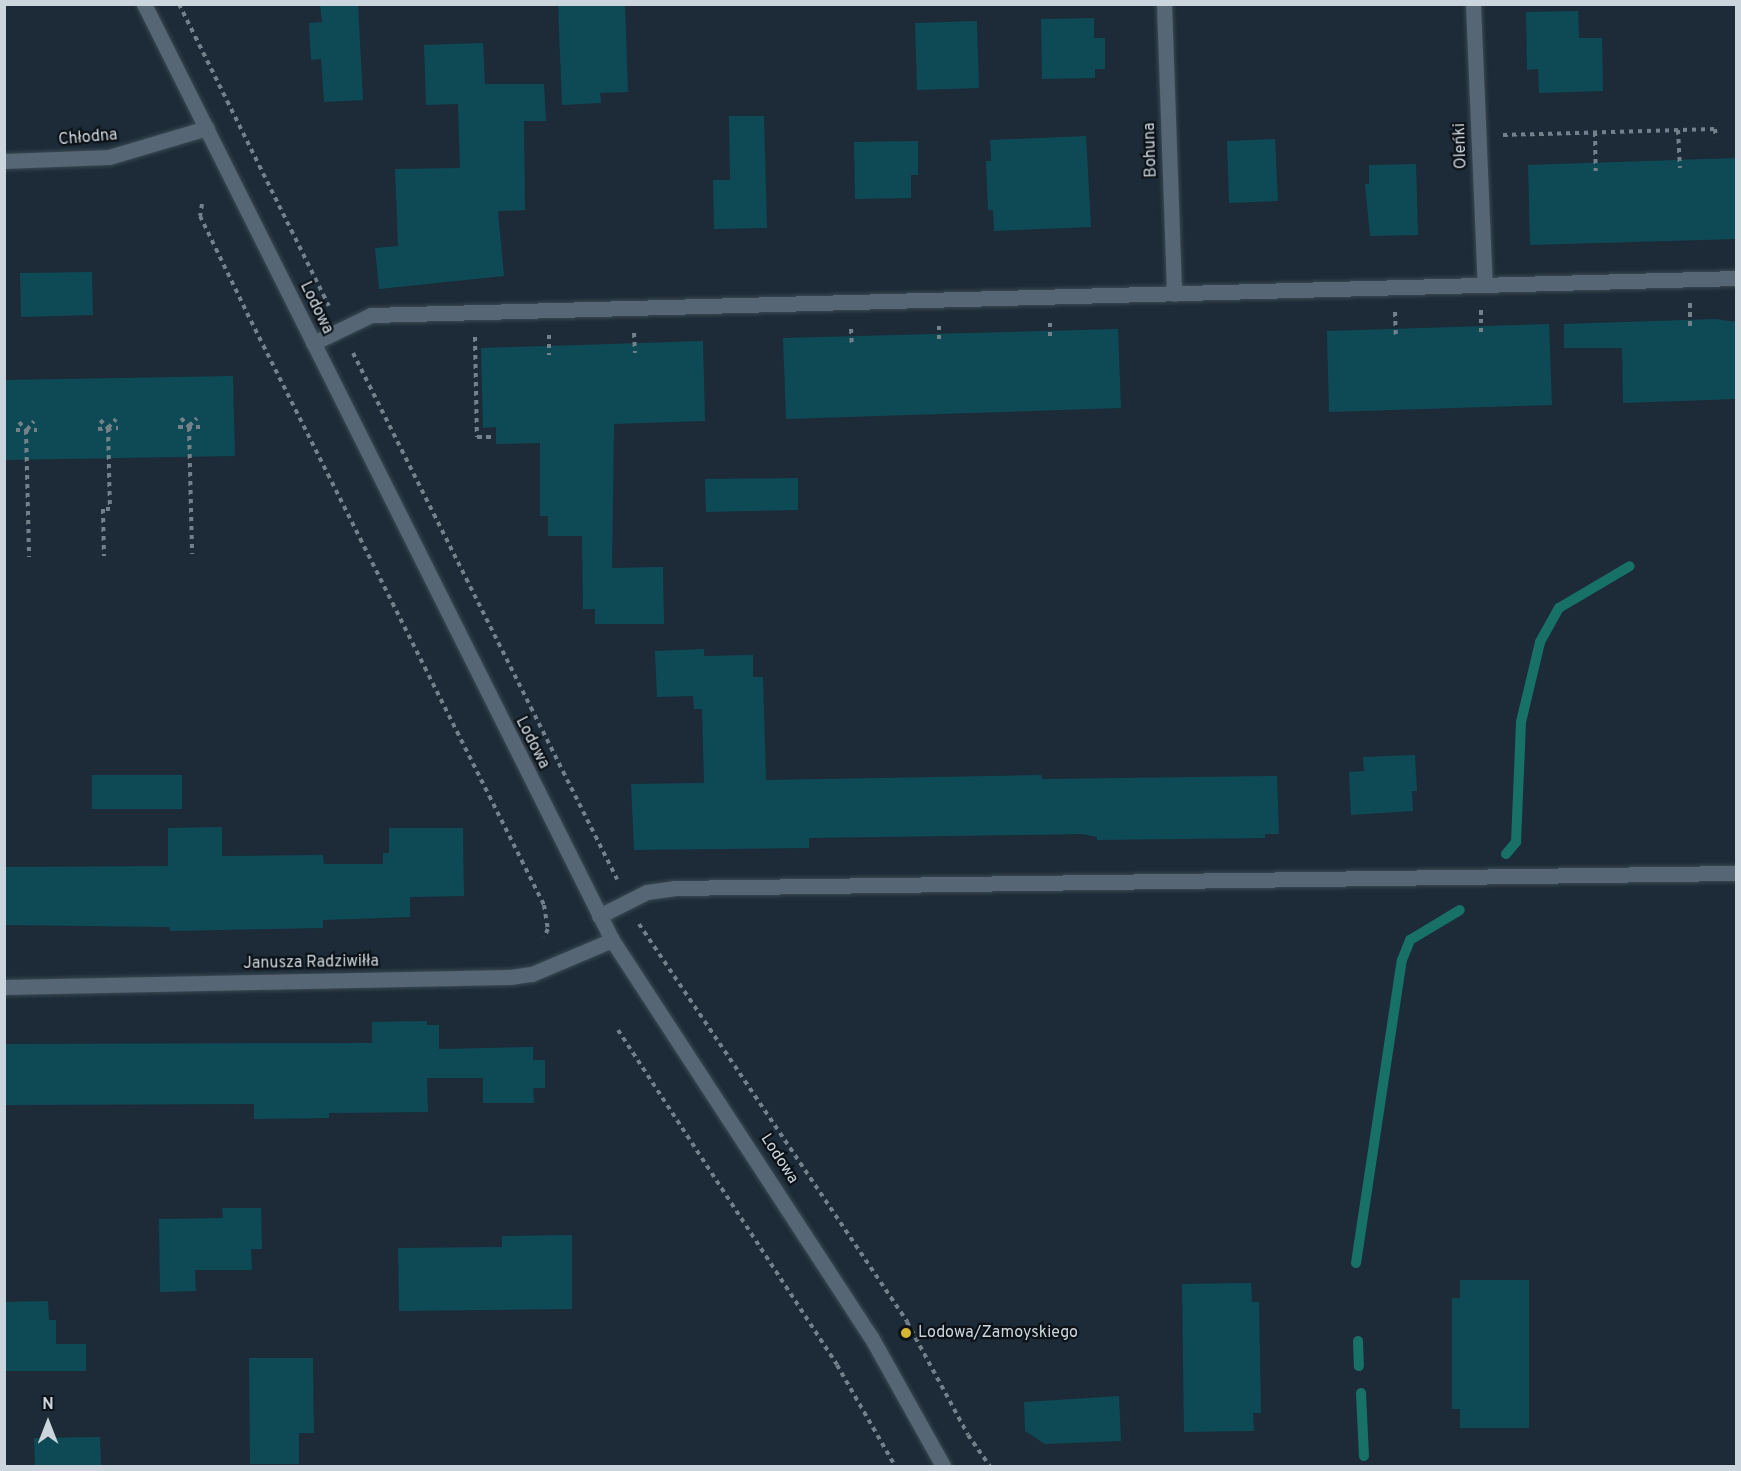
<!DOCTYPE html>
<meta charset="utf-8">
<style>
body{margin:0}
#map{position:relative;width:1741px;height:1471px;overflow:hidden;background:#1c2b37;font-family:Overpass,sans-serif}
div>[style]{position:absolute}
.stream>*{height:10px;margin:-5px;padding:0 5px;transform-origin:5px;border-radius:5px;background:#187167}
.building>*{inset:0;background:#0e4a56}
.path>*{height:4px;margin-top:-2px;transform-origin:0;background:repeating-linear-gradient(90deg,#74808a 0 4.5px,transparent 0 9px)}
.roads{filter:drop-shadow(0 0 2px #3c4953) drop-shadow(0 0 2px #3c4953)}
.minor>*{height:15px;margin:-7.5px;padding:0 7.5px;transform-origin:7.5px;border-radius:7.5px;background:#566674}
.dots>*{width:16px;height:16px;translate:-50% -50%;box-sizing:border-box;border:3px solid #0c1218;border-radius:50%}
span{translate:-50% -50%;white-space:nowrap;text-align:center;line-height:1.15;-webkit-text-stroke:4.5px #0c1218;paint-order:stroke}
.street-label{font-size:16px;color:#cbd5dd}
.poi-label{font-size:16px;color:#cbd5dd}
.left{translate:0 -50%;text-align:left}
.frame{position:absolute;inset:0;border:6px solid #cbd5dd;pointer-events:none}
.north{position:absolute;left:18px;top:1393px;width:60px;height:60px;-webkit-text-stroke:4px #0c1218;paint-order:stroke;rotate:0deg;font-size:16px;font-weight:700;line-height:24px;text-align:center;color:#cbd5dd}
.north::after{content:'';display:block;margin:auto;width:21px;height:27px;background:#cbd5dd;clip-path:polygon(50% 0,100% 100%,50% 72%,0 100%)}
</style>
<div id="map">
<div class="stream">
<i style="left:1506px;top:854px;width:16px;rotate:-50deg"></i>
<i style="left:1516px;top:842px;width:120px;rotate:-87.6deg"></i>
<i style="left:1521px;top:722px;width:82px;rotate:-76.6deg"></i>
<i style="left:1540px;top:642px;width:39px;rotate:-61deg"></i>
<i style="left:1559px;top:608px;width:82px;rotate:-30.6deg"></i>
<i style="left:1356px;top:1263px;width:306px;rotate:-81.4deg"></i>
<i style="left:1402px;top:960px;width:22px;rotate:-68deg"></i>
<i style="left:1410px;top:940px;width:58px;rotate:-31deg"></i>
<i style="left:1358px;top:1341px;width:25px;rotate:88deg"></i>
<i style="left:1361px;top:1393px;width:63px;rotate:87.3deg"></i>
</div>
<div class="building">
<i style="clip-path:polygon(320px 4px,358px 4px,363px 100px,324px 102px,321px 59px,311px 60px,309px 23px,322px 22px)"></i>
<i style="clip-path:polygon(558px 4px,625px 4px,628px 92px,600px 93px,601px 103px,562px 105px)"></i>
<i style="clip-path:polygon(1578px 11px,1579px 38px,1602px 38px,1603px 91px,1539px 93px,1538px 69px,1527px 70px,1526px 12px)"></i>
<i style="clip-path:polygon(1094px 18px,1094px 38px,1105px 38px,1105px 69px,1095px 69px,1095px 78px,1042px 79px,1041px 19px)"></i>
<i style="clip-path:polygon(977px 21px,979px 88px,917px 90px,915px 23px)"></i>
<i style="clip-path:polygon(483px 43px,485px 84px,544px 84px,546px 121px,524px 121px,525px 210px,498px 211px,504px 276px,379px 289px,375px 248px,398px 246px,395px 169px,460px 168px,458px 104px,426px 105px,424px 45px)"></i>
<i style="clip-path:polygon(729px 116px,764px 116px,767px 228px,714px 229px,713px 180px,730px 180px)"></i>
<i style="clip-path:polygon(1086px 136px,1091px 227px,994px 231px,993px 210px,988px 210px,986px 161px,991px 161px,990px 140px)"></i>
<i style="clip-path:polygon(1275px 139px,1278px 201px,1229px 203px,1227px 141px)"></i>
<i style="clip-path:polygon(918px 141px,918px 175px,911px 175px,911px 198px,855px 199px,854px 142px)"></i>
<i style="clip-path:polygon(1737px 158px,1737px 239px,1530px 245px,1528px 165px)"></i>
<i style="clip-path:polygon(1416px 164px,1418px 235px,1370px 236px,1365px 184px,1369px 184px,1369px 165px)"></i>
<i style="clip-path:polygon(92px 272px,93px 315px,21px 317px,20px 273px)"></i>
<i style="clip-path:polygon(1716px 319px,1737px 322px,1737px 399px,1623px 403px,1622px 348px,1564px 348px,1564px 324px)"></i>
<i style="clip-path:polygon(1549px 324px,1552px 405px,1329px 412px,1327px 331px)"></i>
<i style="clip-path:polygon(1118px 329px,1121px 408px,786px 419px,783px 338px)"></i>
<i style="clip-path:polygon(703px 341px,705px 421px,614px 424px,612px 568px,663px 567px,664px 624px,595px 624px,595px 609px,583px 609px,582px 536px,548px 536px,548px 516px,540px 516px,540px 443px,496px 444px,496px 427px,483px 428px,481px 348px)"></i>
<i style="clip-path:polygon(233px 376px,235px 456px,4px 460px,4px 380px)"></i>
<i style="clip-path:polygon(798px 478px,798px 510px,706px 512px,705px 479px)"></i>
<i style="clip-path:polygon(704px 649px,704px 656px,753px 655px,753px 677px,763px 677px,766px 780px,1041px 775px,1042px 779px,1277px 776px,1279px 834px,1265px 834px,1265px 838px,1097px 840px,1097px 837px,1083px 834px,809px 838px,809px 848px,634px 850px,631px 784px,704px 783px,702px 709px,694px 709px,693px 696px,657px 697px,655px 651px)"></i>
<i style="clip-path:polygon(1415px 755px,1417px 791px,1412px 791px,1413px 811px,1351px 815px,1349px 772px,1364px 771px,1363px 757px)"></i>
<i style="clip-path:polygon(92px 775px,182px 775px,182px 809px,92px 809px)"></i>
<i style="clip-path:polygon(222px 827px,222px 856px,323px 855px,324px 864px,383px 864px,383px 853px,389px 853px,389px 828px,463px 828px,464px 896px,410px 897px,410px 917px,323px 920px,323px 928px,170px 931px,169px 927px,4px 925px,4px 867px,168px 866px,168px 828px)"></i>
<i style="clip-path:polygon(427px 1021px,427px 1025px,439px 1025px,439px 1049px,533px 1047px,533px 1060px,545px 1060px,545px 1088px,533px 1088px,534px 1103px,483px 1103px,483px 1078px,427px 1078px,428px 1112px,329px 1113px,329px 1118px,254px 1119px,254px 1104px,4px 1105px,4px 1044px,372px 1043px,372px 1022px)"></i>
<i style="clip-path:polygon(222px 1208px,261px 1208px,262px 1249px,251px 1249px,252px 1270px,195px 1270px,196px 1291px,160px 1292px,159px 1219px,223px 1218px)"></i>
<i style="clip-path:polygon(572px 1235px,572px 1309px,399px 1311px,398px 1248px,502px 1247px,502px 1236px)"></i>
<i style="clip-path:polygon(1460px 1280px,1529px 1280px,1529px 1428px,1460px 1428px,1460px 1409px,1452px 1409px,1452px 1298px,1460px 1298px)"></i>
<i style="clip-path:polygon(1251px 1283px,1252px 1302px,1259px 1302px,1261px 1413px,1253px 1413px,1254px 1431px,1184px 1432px,1182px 1284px)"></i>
<i style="clip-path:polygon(48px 1301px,49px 1320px,56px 1320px,56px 1344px,86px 1344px,86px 1371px,4px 1371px,4px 1302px)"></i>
<i style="clip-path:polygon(249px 1358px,313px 1358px,314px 1433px,299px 1433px,299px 1464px,250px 1464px)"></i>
<i style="clip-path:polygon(1119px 1396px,1121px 1441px,1045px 1444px,1025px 1431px,1024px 1402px)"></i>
<i style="clip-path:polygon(100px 1437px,101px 1467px,35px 1467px,34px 1438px)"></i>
</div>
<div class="path">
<i style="left:179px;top:4px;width:337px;rotate:63.6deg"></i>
<i style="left:1678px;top:130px;width:38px;rotate:87deg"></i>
<i style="left:1595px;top:132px;width:39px;rotate:89deg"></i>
<i style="left:1503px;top:135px;width:212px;rotate:-1.6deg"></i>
<i style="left:1715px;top:129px;width:9px;rotate:84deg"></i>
<i style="left:202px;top:204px;width:12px;rotate:99deg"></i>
<i style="left:200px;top:216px;width:108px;rotate:64.1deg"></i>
<i style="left:247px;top:313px;width:662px;rotate:63.36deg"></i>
<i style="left:544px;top:905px;width:24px;rotate:81deg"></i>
<i style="left:548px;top:929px;width:9px;rotate:117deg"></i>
<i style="left:1690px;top:303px;width:26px;rotate:90deg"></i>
<i style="left:1481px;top:310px;width:26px;rotate:90deg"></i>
<i style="left:1395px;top:312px;width:27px;rotate:88deg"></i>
<i style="left:1050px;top:323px;width:17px;rotate:90deg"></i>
<i style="left:939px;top:326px;width:17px;rotate:90deg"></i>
<i style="left:851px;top:329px;width:17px;rotate:87deg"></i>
<i style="left:634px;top:333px;width:20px;rotate:87deg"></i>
<i style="left:549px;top:335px;width:20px;rotate:90deg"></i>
<i style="left:475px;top:337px;width:100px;rotate:88.9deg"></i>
<i style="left:477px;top:437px;width:14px"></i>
<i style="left:353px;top:353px;width:589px;rotate:63.35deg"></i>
<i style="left:181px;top:418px;width:12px;rotate:48deg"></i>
<i style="left:189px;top:427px;width:127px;rotate:88.6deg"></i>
<i style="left:100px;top:420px;width:11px;rotate:45deg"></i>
<i style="left:108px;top:428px;width:81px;rotate:88.6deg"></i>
<i style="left:110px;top:509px;width:7px;rotate:180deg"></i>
<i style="left:103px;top:509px;width:47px;rotate:88.8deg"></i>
<i style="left:19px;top:422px;width:11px;rotate:49deg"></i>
<i style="left:26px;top:430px;width:127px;rotate:88.6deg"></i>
<i style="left:189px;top:426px;width:11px;rotate:-45deg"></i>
<i style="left:178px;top:427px;width:22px"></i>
<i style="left:108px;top:428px;width:12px;rotate:-48deg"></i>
<i style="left:98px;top:429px;width:20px;rotate:-3deg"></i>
<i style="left:16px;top:430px;width:21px"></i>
<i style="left:27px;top:430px;width:11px;rotate:-52deg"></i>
<i style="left:639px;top:924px;width:480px;rotate:56deg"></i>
<i style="left:907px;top:1322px;width:128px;rotate:61.6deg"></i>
<i style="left:968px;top:1435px;width:38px;rotate:55deg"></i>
<i style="left:618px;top:1030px;width:400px;rotate:56.8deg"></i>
<i style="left:837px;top:1365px;width:116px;rotate:60.1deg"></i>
</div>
<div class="roads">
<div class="minor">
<i style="left:144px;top:4px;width:1046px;rotate:63.43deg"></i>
<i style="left:612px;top:940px;width:474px;rotate:56.9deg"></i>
<i style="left:871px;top:1337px;width:148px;rotate:60.8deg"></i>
<i style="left:1164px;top:4px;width:290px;rotate:88deg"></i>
<i style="left:1473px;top:4px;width:281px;rotate:87.6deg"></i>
<i style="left:4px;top:161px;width:105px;rotate:-2.2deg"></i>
<i style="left:109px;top:157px;width:102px;rotate:-16.5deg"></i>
<i style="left:313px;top:343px;width:64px;rotate:-25.8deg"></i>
<i style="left:371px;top:315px;width:1366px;rotate:-1.55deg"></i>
<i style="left:599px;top:916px;width:54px;rotate:-26.6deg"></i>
<i style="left:647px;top:892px;width:27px;rotate:-8deg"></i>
<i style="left:674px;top:888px;width:1062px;rotate:-0.81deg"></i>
<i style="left:4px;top:987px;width:506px;rotate:-1.13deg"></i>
<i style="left:510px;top:977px;width:22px;rotate:-8deg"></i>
<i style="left:532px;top:974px;width:87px;rotate:-23deg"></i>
</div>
</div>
<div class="dots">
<i style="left:906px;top:1333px;background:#d5b534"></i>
</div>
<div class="street-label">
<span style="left:88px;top:138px;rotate:-5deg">Chłodna</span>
<span style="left:1461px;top:146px;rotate:-92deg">Oleńki</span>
<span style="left:1151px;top:150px;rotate:-92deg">Bohuna</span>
<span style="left:316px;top:308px;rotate:64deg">Lodowa</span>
<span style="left:532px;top:743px;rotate:63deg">Lodowa</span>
<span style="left:311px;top:963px;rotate:-1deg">Janusza Radziwiłła</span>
<span style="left:779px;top:1159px;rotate:57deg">Lodowa</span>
</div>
<div class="poi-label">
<span class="left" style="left:918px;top:1333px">Lodowa/Zamoyskiego</span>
</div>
<div class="frame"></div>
<div class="north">N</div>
</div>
